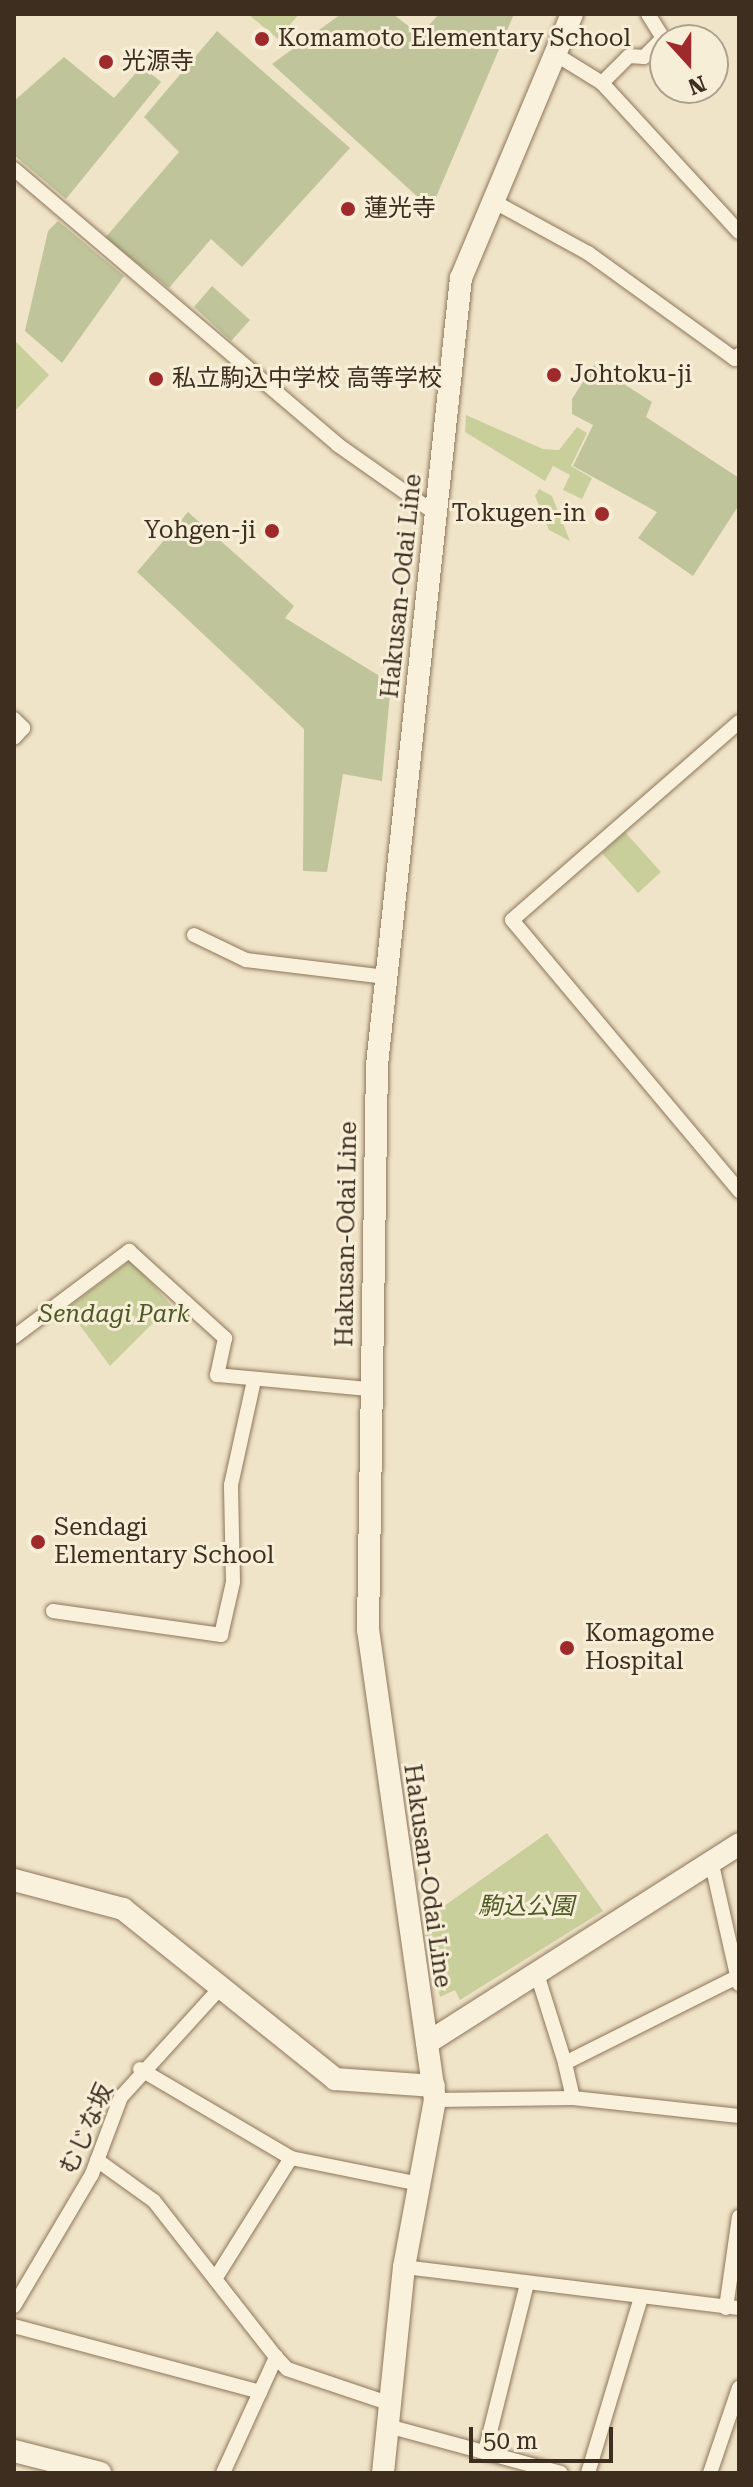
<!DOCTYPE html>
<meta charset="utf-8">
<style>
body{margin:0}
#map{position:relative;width:753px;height:2487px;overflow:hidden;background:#f0e4c8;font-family:"Roboto Serif","Noto Sans JP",serif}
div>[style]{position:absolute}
.green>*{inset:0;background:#c9cf9b}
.cemetery>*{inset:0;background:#bfc49a}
.roads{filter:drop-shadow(0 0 2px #8d765c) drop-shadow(0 0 2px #8d765c)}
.street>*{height:14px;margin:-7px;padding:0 7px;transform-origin:7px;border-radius:7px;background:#faf1dc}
.secondary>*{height:22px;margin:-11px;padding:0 11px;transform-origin:11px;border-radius:11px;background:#faf1dc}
.dots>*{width:22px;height:22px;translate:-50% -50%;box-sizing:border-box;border:4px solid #f7eed8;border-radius:50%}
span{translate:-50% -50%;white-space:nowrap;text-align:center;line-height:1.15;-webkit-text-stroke:6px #f7eed8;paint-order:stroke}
.poi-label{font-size:24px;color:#3d2e20}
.left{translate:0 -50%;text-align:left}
.right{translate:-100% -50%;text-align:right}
.street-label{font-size:24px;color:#3d2e20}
.park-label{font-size:24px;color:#4d5a26;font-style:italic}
.frame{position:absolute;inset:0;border:16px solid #3d2e20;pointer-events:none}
.north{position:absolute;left:649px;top:24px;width:80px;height:80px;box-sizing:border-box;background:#f7eed8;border:2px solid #ada18e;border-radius:50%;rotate:159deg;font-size:22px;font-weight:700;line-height:32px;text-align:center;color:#3d2e20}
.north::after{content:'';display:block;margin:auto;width:28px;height:36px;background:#9e2a2b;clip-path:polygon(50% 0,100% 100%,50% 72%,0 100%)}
.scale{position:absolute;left:469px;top:2427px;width:144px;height:36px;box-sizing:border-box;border:4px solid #3d2e20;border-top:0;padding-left:10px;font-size:24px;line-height:28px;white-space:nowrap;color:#3d2e20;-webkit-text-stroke:6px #f7eed8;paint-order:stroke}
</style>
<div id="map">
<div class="green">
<i style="clip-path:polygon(248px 14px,299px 14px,278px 39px)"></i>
<i style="clip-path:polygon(14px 340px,49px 375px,14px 412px)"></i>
<i style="clip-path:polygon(466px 415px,543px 449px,559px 450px,577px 427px,587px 433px,571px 466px,592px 478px,582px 499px,563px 490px,570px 475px,553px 466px,545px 481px,465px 432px)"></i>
<i style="clip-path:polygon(539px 489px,552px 496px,570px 541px,549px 530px,535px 496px)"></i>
<i style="clip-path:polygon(625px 832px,661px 872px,638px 893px,602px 853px)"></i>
<i style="clip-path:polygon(131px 1260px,171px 1305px,110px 1366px,67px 1308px)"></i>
<i style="clip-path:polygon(547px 1833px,603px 1911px,460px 2000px,455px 1990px,440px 1997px,423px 1921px)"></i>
</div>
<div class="cemetery">
<i style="clip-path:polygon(341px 14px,393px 14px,420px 35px,439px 14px,514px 14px,431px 209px,272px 64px)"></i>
<i style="clip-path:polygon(217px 31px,350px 148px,242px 267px,211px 239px,169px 288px,105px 238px,179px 152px,144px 117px)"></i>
<i style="clip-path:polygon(64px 57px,114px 98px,142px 66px,161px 82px,66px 199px,14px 155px,14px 101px)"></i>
<i style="clip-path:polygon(58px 221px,124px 276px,62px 363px,25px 331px,48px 231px)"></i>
<i style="clip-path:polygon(212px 286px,250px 320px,231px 341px,194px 307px)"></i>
<i style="clip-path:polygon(594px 365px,652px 402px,646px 417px,739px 478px,739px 505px,693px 576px,638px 538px,657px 512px,573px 466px,593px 425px,572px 414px,572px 399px)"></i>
<i style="clip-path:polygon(188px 512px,294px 606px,285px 618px,391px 683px,382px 781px,343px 774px,327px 872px,303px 871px,304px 729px,137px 572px)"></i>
</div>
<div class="roads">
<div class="street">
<i style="left:555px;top:54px;width:55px;rotate:31.7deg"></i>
<i style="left:602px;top:83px;width:202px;rotate:47.4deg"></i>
<i style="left:602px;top:83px;width:38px;rotate:-45deg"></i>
<i style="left:629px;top:56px;width:15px;rotate:4deg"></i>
<i style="left:644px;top:57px;width:27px;rotate:-45deg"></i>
<i style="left:663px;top:38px;width:28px;rotate:-122deg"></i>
<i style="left:14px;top:169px;width:426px;rotate:40.4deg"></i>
<i style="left:338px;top:445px;width:120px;rotate:35.1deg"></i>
<i style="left:491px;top:200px;width:111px;rotate:28.7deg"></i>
<i style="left:588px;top:253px;width:181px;rotate:35.8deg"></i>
<i style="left:735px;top:359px;width:6px;rotate:-45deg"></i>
<i style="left:14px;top:719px;width:13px;rotate:45deg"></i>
<i style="left:23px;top:728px;width:13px;rotate:132deg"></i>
<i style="left:739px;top:722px;width:301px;rotate:138.9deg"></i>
<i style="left:512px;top:920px;width:354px;rotate:50deg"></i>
<i style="left:194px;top:935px;width:58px;rotate:25.7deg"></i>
<i style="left:246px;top:960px;width:141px;rotate:6.9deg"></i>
<i style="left:14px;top:1337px;width:144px;rotate:-36.8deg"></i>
<i style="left:129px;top:1251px;width:130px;rotate:42.2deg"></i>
<i style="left:225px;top:1338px;width:38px;rotate:102deg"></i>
<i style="left:217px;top:1375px;width:153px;rotate:5.3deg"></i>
<i style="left:53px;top:1611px;width:170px;rotate:8.1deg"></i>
<i style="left:221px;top:1635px;width:54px;rotate:-77.2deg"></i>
<i style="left:233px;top:1582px;width:97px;rotate:-91.2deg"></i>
<i style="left:231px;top:1485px;width:107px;rotate:-77.6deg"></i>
<i style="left:711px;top:1860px;width:127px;rotate:77.3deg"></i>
<i style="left:537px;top:1974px;width:93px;rotate:72.5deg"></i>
<i style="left:140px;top:2069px;width:175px;rotate:30.5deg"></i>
<i style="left:291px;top:2158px;width:132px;rotate:11.4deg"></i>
<i style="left:573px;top:2098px;width:36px;rotate:-103deg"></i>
<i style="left:565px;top:2063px;width:195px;rotate:-26.6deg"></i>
<i style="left:435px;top:2100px;width:138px;rotate:-0.8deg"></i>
<i style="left:573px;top:2098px;width:167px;rotate:6.2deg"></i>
<i style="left:97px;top:2160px;width:70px;rotate:35.7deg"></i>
<i style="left:154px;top:2201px;width:198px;rotate:52deg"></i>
<i style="left:404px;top:2267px;width:337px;rotate:7deg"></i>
<i style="left:215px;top:2279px;width:143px;rotate:-57.9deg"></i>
<i style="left:14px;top:2306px;width:153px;rotate:-59.4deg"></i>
<i style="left:92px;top:2174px;width:82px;rotate:-69.4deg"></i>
<i style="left:121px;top:2097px;width:150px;rotate:-47.7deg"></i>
<i style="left:726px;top:2308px;width:92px;rotate:-81.9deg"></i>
<i style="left:14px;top:2326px;width:255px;rotate:15deg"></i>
<i style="left:388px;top:2426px;width:179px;rotate:15.2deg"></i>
<i style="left:485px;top:2452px;width:174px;rotate:-76deg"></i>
<i style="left:223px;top:2473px;width:128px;rotate:-65.4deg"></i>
<i style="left:276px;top:2357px;width:16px;rotate:47deg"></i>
<i style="left:287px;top:2369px;width:110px;rotate:18.6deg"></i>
<i style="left:588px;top:2473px;width:183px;rotate:-73.2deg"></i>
<i style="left:710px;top:2473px;width:90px;rotate:-71.2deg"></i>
</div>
<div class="secondary">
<i style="left:14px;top:1880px;width:113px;rotate:14.9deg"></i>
<i style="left:123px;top:1909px;width:272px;rotate:38.7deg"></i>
<i style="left:335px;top:2079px;width:99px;rotate:4deg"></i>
<i style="left:427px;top:2043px;width:370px;rotate:-32.5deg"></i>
<i style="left:14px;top:2451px;width:89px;rotate:14.3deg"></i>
<i style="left:383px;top:2473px;width:207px;rotate:-84.2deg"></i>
<i style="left:404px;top:2267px;width:170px;rotate:-79.5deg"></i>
<i style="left:435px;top:2100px;width:475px;rotate:-98.1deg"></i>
<i style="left:368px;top:1630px;width:565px;rotate:-89.09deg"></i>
<i style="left:377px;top:1065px;width:791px;rotate:-83.91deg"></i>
<i style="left:461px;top:278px;width:286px;rotate:-67.2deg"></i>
</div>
</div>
<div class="dots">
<i style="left:262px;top:39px;background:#9e2a2b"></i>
<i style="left:106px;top:62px;background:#9e2a2b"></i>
<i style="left:348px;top:209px;background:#9e2a2b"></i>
<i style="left:554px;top:375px;background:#9e2a2b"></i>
<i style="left:156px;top:379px;background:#9e2a2b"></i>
<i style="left:602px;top:514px;background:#9e2a2b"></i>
<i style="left:272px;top:531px;background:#9e2a2b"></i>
<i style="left:38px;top:1542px;background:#9e2a2b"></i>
<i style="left:567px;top:1648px;background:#9e2a2b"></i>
</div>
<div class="poi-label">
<span class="left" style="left:278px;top:39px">Komamoto Elementary School</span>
<span class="left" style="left:122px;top:62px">光源寺</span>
<span class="left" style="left:364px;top:209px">蓮光寺</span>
<span class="left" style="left:570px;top:375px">Johtoku-ji</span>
<span class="left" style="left:172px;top:379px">私立駒込中学校 高等学校</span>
<span class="right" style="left:586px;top:514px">Tokugen-in</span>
<span class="right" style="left:256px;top:531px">Yohgen-ji</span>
<span class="left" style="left:54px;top:1542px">Sendagi<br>Elementary School</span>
<span class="left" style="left:585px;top:1648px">Komagome<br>Hospital</span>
</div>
<div class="street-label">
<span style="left:402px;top:586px;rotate:-84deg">Hakusan-Odai Line</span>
<span style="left:347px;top:1234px;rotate:-89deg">Hakusan-Odai Line</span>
<span style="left:427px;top:1876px;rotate:82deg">Hakusan-Odai Line</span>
<span style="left:87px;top:2129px;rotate:-66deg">むじな坂</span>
</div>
<div class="park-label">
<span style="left:114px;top:1315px">Sendagi Park</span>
<span style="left:526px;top:1907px">駒込公園</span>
</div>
<div class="frame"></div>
<div class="north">N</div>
<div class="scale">50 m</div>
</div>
